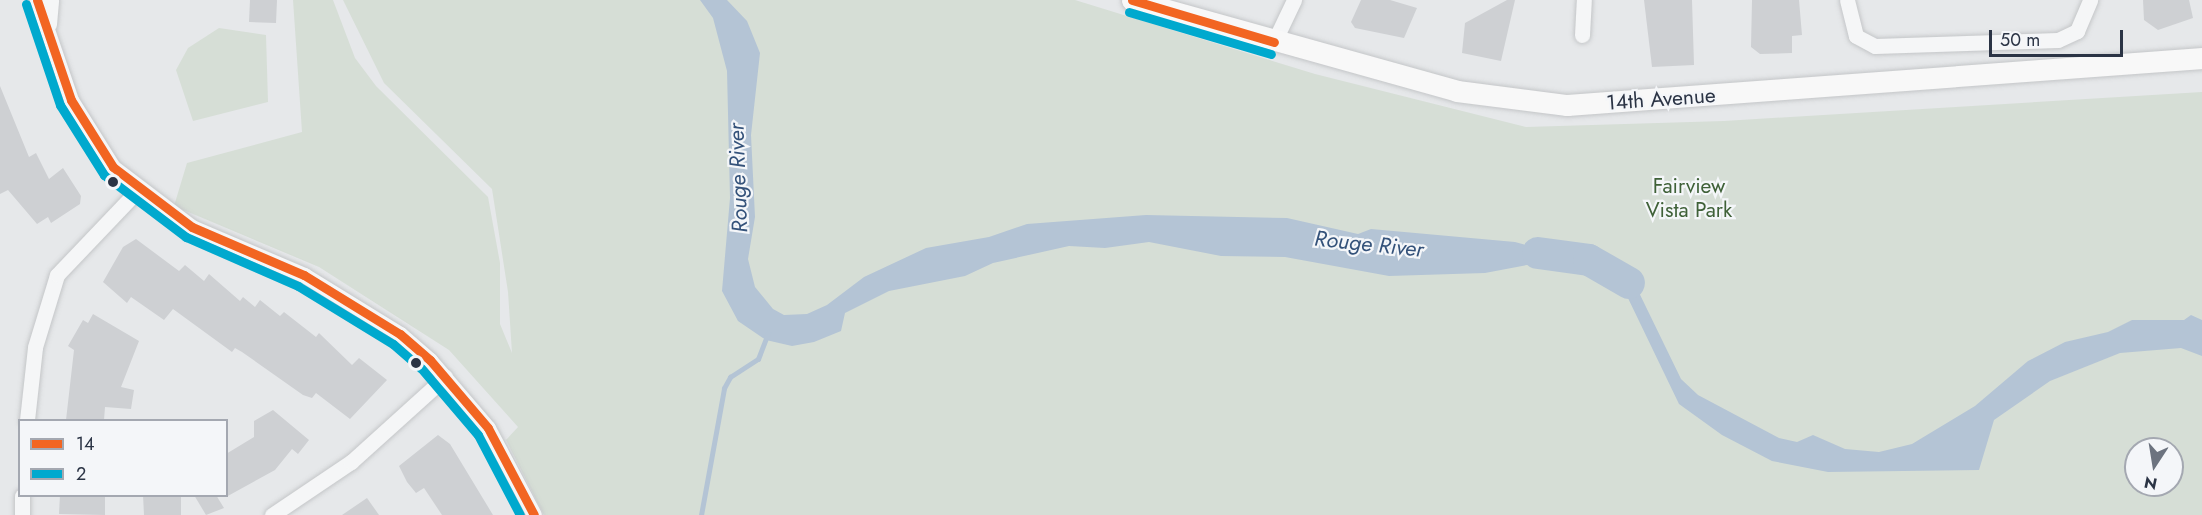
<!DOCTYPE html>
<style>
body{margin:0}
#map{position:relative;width:2202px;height:515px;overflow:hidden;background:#e6e8ea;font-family:Jost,sans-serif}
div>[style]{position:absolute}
.green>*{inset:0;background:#d6ded6}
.water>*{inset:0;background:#b4c4d5}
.stream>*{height:5px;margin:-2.5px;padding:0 2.5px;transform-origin:2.5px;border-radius:2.5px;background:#b4c4d5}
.river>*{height:32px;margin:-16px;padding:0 16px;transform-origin:16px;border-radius:16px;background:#b4c4d5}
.building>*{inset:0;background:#ced0d3}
.roads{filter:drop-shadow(0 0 2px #c4c6c8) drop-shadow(0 0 2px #c4c6c8)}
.minor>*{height:15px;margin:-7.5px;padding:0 7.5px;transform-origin:7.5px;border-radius:7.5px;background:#f5f6f7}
.secondary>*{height:21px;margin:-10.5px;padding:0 10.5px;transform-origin:10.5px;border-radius:10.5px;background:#f8f8f8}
.bus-1>*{height:9px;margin:-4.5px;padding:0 4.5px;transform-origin:4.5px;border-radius:4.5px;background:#f26522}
.bus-2>*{height:9px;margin:-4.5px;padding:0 4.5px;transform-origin:4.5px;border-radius:4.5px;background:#00a9ce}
.dots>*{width:16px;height:16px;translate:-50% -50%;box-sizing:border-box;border:3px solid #f4f6f9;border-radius:50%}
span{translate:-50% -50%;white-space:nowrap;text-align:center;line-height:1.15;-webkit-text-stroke:4.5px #f4f6f9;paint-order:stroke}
.street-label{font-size:21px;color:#2b3445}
.park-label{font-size:21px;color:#3f6138}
.water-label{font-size:22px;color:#34527a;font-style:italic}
.legend{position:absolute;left:18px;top:419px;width:210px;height:78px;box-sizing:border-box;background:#f4f6f9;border:2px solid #a4a8b1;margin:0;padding:8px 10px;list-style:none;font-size:18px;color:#2b3445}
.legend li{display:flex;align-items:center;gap:12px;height:30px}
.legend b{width:30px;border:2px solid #a4a8b1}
.north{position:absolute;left:2124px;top:437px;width:60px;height:60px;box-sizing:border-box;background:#f4f6f9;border:2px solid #a4a8b1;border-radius:50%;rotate:192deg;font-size:16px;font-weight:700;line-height:24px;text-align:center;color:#2b3445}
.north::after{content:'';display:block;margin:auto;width:21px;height:27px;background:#6c737f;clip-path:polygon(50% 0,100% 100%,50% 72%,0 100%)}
.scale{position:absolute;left:1989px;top:30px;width:134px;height:27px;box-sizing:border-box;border:3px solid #2b3445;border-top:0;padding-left:8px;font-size:18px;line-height:21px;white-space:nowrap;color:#2b3445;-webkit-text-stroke:4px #f4f6f9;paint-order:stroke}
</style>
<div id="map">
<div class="green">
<i style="clip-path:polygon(evenodd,293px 0,333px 0,355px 58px,376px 86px,488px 197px,500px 263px,500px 324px,512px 353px,508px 292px,492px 189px,384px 83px,343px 0,1075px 0,1315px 74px,1526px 127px,1724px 121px,2202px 92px,2202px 515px,544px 515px,506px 440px,518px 427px,449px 350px,319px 267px,174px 206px,187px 163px,302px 132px,293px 0,2136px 449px,2172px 449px,2172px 485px,2136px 485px,2136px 449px)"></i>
<i style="clip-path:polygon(219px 28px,266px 35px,268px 102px,193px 121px,176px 70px,188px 48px)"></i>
</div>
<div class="water">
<i style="clip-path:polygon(700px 0,727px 0,747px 21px,760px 53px,751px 135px,755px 217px,748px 259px,755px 287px,773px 309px,784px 315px,807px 314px,827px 305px,864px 277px,926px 248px,989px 237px,1027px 224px,1146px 215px,1287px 218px,1358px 234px,1371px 229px,1515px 242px,1629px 272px,1681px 379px,1698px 395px,1779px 438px,1797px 442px,1813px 435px,1845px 449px,1879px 452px,1912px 444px,1975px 406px,2028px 361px,2065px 342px,2108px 332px,2132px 320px,2184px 320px,2191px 315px,2202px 320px,2202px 356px,2181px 348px,2120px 353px,2050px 381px,1994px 420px,1979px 470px,1828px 472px,1772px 461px,1722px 435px,1679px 404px,1626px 294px,1607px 277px,1575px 267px,1532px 264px,1485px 273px,1389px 276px,1285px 257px,1221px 256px,1149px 242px,1105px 248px,1069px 246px,993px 263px,965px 276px,889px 291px,845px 313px,841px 331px,814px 342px,792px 346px,766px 340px,738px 321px,722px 291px,730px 198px,727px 71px,713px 18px)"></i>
</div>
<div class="stream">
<i style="left:701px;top:515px;width:129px;rotate:-79.7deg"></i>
<i style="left:724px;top:388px;width:13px;rotate:-61deg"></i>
<i style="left:730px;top:377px;width:33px;rotate:-33deg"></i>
<i style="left:758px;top:359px;width:28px;rotate:-69deg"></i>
</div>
<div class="river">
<i style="left:1538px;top:253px;width:51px;rotate:7.8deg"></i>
<i style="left:1589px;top:260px;width:46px;rotate:29.9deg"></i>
</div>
<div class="building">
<i style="clip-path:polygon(250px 0,277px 0,276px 23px,249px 22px)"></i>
<i style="clip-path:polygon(1361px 0,1390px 0,1417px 8px,1404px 38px,1355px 28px,1351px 22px)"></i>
<i style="clip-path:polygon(1507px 0,1515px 0,1501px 61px,1462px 53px,1465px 23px)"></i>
<i style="clip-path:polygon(1644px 0,1692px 0,1694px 65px,1652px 67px)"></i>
<i style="clip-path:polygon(1752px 0,1799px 0,1802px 35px,1792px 36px,1792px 53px,1760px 54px,1751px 47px)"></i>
<i style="clip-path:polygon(2143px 0,2189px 0,2193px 18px,2158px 30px,2144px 20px)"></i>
<i style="clip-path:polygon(0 86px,29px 157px,36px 153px,49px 179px,63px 168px,81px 196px,80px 204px,51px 223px,48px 217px,37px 224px,8px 190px,0 194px)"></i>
<i style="clip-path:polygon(136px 239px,179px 271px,185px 265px,204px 281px,209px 274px,240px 301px,243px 297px,255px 307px,260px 300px,280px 316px,284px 312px,316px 337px,319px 333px,352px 365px,359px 358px,387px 380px,350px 419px,316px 393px,312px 398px,303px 395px,242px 352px,235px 348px,232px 352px,173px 309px,164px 320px,131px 297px,127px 303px,103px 282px,123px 247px)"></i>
<i style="clip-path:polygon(93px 314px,139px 341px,121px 387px,134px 390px,131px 409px,105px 407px,104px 420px,66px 420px,74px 350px,68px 346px,83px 320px,88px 323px)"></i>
<i style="clip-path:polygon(273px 410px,309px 440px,298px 454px,292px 449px,275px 470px,226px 497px,226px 454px,254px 437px,254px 421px)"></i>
<i style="clip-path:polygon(438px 435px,450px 444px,493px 515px,442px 515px,424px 488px,416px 493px,407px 482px,399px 466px)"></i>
<i style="clip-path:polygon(60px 495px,105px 497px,105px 515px,59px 514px)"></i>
<i style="clip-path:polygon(143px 495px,181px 495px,181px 515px,144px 515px)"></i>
<i style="clip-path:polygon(194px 495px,216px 495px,224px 508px,206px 515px)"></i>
<i style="clip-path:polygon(367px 498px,379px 515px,342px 515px)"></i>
</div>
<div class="roads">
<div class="minor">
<i style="left:37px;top:0;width:106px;rotate:71.2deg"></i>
<i style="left:71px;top:100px;width:79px;rotate:57.9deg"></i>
<i style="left:113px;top:167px;width:99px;rotate:37.2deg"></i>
<i style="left:192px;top:227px;width:122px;rotate:23.2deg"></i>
<i style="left:304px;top:275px;width:113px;rotate:31.6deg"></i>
<i style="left:400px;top:334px;width:40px;rotate:41deg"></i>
<i style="left:430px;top:360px;width:89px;rotate:49.5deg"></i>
<i style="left:488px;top:428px;width:98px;rotate:62.1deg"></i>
<i style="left:1847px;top:0;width:37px;rotate:76deg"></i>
<i style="left:1856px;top:36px;width:21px;rotate:28deg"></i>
<i style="left:1875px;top:46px;width:183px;rotate:-1.9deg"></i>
<i style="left:2058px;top:40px;width:21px;rotate:-25deg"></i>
<i style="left:2077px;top:31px;width:34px;rotate:-67deg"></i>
<i style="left:49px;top:24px;width:24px;rotate:-85deg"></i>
<i style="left:1582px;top:35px;width:35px;rotate:-87deg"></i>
<i style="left:1274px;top:42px;width:47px;rotate:-64.5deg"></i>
<i style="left:27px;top:420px;width:73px;rotate:-83.7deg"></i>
<i style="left:35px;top:347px;width:75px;rotate:-73deg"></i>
<i style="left:57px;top:275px;width:117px;rotate:-46.4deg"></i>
<i style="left:22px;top:515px;width:19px;rotate:-90deg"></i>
<i style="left:272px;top:515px;width:95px;rotate:-33.9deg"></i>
<i style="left:351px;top:462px;width:127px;rotate:-42.1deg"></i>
</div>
<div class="secondary">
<i style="left:1132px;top:0;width:337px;rotate:15.6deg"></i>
<i style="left:1457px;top:91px;width:111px;rotate:7.3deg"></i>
<i style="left:1567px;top:105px;width:637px;rotate:-4.23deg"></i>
</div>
</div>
<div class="bus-1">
<i style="left:37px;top:0;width:106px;rotate:71.2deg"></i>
<i style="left:71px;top:100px;width:79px;rotate:57.9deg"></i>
<i style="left:113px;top:167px;width:99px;rotate:37.2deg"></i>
<i style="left:192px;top:227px;width:122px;rotate:23.2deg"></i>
<i style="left:304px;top:275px;width:113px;rotate:31.6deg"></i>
<i style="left:400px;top:334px;width:40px;rotate:41deg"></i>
<i style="left:430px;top:360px;width:89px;rotate:49.5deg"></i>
<i style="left:488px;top:428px;width:98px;rotate:62.1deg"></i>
<i style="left:1132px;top:0;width:148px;rotate:16.5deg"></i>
</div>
<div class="bus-2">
<i style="left:26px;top:4px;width:107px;rotate:71.4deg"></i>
<i style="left:60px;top:105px;width:83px;rotate:57.8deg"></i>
<i style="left:104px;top:175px;width:103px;rotate:37.1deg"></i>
<i style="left:186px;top:237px;width:122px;rotate:23.6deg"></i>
<i style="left:298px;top:286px;width:111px;rotate:31.4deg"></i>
<i style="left:393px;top:344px;width:37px;rotate:41deg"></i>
<i style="left:421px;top:368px;width:88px;rotate:49.6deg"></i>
<i style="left:478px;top:435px;width:90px;rotate:62.3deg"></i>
<i style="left:1129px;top:12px;width:148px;rotate:16.5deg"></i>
</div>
<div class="dots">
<i style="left:113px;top:182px;background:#2b3445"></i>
<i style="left:416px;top:363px;background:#2b3445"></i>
</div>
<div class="street-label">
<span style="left:1661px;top:99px;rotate:-4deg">14th Avenue</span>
</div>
<div class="park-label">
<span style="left:1689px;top:198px">Fairview<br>Vista Park</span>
</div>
<div class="water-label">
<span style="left:738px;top:178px;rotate:-92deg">Rouge River</span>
<span style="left:1369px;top:244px;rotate:6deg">Rouge River</span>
</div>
<ul class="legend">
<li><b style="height:8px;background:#f26522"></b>14</li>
<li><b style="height:8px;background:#00a9ce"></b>2</li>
</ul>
<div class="north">N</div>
<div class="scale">50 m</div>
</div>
